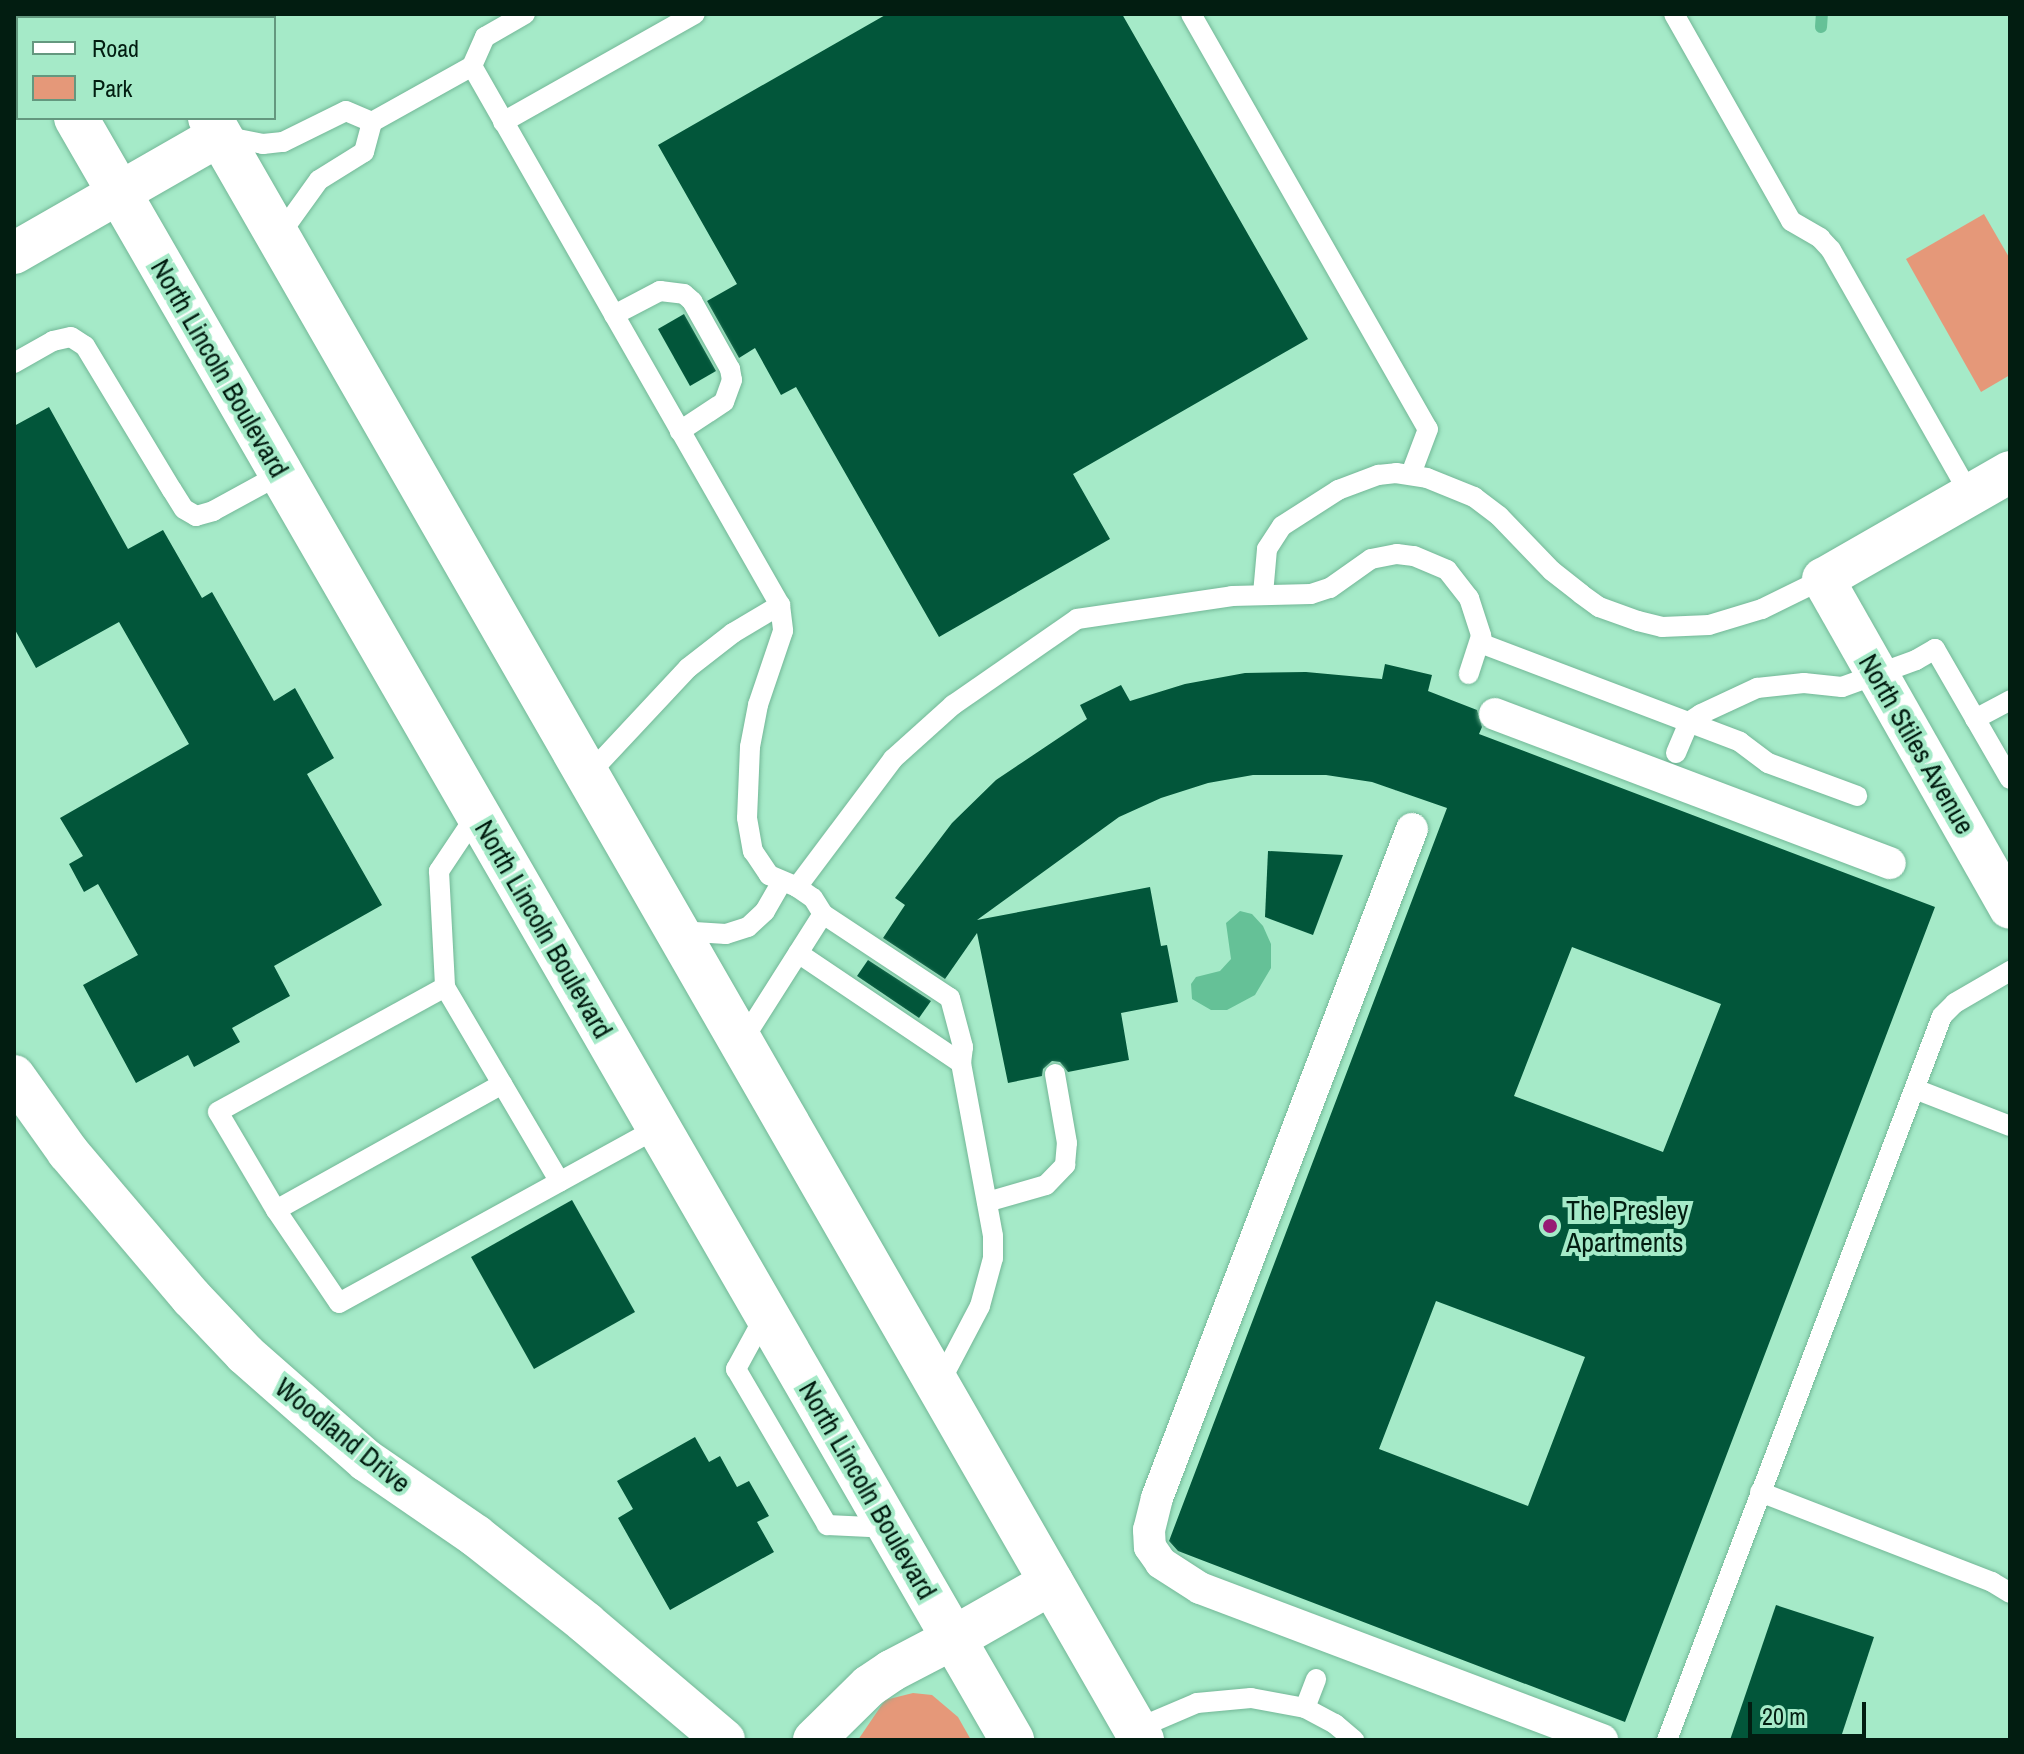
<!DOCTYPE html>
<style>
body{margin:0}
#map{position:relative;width:2024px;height:1754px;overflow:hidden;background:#a5eac8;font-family:"Archivo Narrow",sans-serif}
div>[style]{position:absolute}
.green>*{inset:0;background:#e59879}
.water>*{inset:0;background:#65c197}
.stream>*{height:12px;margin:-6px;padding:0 6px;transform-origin:6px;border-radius:6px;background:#65c197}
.building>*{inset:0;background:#02563a}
.roads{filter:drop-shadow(0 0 2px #73b797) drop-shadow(0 0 2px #73b797)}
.service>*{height:20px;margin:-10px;padding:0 10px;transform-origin:10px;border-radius:10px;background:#fff}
.pedestrian>*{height:32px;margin:-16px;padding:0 16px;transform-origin:16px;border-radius:16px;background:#fff}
.minor>*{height:42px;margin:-21px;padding:0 21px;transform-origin:21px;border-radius:21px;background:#fff}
.primary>*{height:44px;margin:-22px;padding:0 22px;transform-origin:22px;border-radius:22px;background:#fff}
.dots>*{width:22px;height:22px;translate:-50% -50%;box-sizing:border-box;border:4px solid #a5eac8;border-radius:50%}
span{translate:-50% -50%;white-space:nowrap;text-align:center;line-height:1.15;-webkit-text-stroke:8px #a5eac8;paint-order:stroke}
.street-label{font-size:28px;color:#021d11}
.poi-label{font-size:28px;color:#021d11}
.left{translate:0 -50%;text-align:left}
.frame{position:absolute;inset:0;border:16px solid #021d11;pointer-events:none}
.legend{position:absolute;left:16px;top:16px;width:260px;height:104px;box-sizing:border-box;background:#a5eac8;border:2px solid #64987f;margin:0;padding:10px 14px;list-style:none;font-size:24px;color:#021d11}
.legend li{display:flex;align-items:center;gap:16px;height:40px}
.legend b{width:40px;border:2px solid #64987f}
.scale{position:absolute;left:1748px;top:1702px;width:118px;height:36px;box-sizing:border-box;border:4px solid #021d11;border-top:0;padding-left:10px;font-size:24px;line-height:28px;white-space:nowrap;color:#021d11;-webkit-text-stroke:6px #a5eac8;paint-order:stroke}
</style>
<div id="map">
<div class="green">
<i style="clip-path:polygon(1984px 214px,2010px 259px,2010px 375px,1981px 392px,1906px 259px)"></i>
<i style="clip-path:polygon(913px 1693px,932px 1695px,958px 1717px,971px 1740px,858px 1740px,885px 1700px)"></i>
</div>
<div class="water">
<i style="clip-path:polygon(1240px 911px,1252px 914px,1263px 926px,1271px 944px,1271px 968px,1255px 995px,1227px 1010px,1211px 1010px,1192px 999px,1191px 984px,1196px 977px,1220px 971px,1231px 959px,1226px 923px)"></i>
</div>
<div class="stream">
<i style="left:1821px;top:27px;width:13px;rotate:-86deg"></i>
</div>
<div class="building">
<i style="clip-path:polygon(887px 14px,1122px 14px,1308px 339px,1073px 474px,1110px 539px,939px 637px,796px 387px,781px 395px,755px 348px,739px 358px,707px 301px,737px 284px,658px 145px)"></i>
<i style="clip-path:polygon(684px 314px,716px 371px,690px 386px,658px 329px)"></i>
<i style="clip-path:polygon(49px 407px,128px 549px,163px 530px,202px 598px,212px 592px,274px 701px,295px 688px,334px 758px,307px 774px,382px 905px,274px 966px,290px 996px,232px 1028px,240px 1042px,194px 1067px,188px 1055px,136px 1083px,83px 985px,138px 955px,98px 884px,84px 892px,69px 864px,83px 856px,60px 818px,189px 744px,119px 622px,36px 668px,14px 628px,14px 426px)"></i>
<i style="clip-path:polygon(evenodd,1385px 664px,1432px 675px,1428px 691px,1477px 710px,1482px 727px,1479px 734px,1935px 907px,1625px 1722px,1178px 1551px,1169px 1541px,1447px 808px,1372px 782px,1326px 775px,1253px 775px,1208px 783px,1161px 798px,1119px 817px,977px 920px,1150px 887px,1161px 946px,1167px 945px,1178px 1002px,1121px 1013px,1129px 1060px,1068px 1072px,1060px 1062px,1052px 1061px,1043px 1069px,1042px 1076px,1008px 1083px,977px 933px,945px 979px,883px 938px,905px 905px,895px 898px,952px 823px,996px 780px,1087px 719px,1080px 705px,1121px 685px,1130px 701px,1185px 684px,1245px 673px,1306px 672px,1382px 679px,1385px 664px,1572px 947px,1721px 1004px,1663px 1152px,1514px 1096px,1572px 947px,1385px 664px,1436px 1301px,1585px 1357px,1528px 1506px,1379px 1449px,1436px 1301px)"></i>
<i style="clip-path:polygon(1268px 851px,1343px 855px,1313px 935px,1265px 917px)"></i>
<i style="clip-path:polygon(868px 960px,931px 1001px,919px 1018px,857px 976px)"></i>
<i style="clip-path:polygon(572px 1200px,635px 1312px,534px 1369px,471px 1257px)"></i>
<i style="clip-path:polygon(695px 1437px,709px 1462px,720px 1456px,737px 1487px,749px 1481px,769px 1516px,757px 1522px,774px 1552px,670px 1610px,618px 1518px,633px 1509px,617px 1481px)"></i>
<i style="clip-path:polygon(1776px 1605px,1874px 1637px,1840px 1740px,1730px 1740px)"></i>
</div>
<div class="roads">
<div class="service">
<i style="left:1191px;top:14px;width:478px;rotate:60.3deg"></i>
<i style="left:1428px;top:429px;width:48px;rotate:110.7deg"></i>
<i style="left:1674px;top:14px;width:238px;rotate:60.5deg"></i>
<i style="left:1791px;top:221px;width:34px;rotate:30deg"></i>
<i style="left:1820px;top:238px;width:16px;rotate:47deg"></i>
<i style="left:1831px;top:250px;width:282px;rotate:60.4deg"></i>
<i style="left:472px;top:66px;width:621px;rotate:60.26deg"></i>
<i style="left:780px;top:605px;width:26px;rotate:83deg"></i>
<i style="left:783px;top:631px;width:78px;rotate:108.7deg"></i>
<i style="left:758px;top:705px;width:43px;rotate:100.8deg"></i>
<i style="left:750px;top:747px;width:71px;rotate:92.4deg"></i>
<i style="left:747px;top:818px;width:34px;rotate:80deg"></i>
<i style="left:753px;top:851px;width:29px;rotate:56deg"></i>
<i style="left:769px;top:875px;width:30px;rotate:23deg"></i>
<i style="left:797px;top:887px;width:19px;rotate:35deg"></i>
<i style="left:813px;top:898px;width:19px;rotate:58deg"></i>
<i style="left:823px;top:914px;width:152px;rotate:33.5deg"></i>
<i style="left:950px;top:998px;width:51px;rotate:75.1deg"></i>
<i style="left:963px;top:1047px;width:16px;rotate:97deg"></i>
<i style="left:503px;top:122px;width:220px;rotate:-29.4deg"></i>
<i style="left:223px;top:136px;width:41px;rotate:11.3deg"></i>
<i style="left:263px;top:144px;width:20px;rotate:-6deg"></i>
<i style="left:283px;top:142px;width:70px;rotate:-26.2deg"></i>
<i style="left:346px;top:111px;width:28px;rotate:23deg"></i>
<i style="left:278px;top:237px;width:70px;rotate:-54.3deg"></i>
<i style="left:319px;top:180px;width:53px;rotate:-31.9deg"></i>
<i style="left:364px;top:152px;width:31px;rotate:-75deg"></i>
<i style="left:372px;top:122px;width:115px;rotate:-29.2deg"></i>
<i style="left:472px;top:66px;width:32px;rotate:-66deg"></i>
<i style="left:485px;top:37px;width:46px;rotate:-29.9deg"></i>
<i style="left:614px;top:315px;width:52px;rotate:-27.6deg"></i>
<i style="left:660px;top:291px;width:24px;rotate:7deg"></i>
<i style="left:684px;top:294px;width:11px;rotate:41deg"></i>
<i style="left:692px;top:301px;width:78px;rotate:60.8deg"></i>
<i style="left:730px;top:369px;width:11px;rotate:80deg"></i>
<i style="left:732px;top:380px;width:23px;rotate:110deg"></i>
<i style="left:724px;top:402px;width:53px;rotate:146.6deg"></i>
<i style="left:14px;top:363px;width:45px;rotate:-29.4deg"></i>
<i style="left:53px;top:341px;width:18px;rotate:-13deg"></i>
<i style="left:71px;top:337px;width:17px;rotate:33deg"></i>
<i style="left:85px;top:346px;width:168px;rotate:58.9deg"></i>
<i style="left:172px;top:490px;width:22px;rotate:58deg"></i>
<i style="left:184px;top:509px;width:14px;rotate:30deg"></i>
<i style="left:196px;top:516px;width:18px;rotate:-16deg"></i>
<i style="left:213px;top:511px;width:77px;rotate:-28.6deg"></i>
<i style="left:1263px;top:594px;width:45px;rotate:-84.9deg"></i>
<i style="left:1267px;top:549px;width:27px;rotate:-57deg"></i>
<i style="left:1282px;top:526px;width:67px;rotate:-32.7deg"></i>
<i style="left:1338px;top:490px;width:43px;rotate:-20.6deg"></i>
<i style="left:1378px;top:475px;width:18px;rotate:-6deg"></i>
<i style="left:1396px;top:473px;width:31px;rotate:9deg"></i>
<i style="left:1427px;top:478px;width:51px;rotate:22deg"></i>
<i style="left:1474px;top:497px;width:31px;rotate:37deg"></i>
<i style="left:1499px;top:516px;width:76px;rotate:46.1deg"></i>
<i style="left:1552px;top:571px;width:37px;rotate:38deg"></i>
<i style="left:1581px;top:594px;width:22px;rotate:36deg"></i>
<i style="left:1599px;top:607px;width:41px;rotate:19.7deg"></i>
<i style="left:1638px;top:621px;width:25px;rotate:14deg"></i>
<i style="left:1662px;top:627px;width:47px;rotate:-2.4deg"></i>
<i style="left:1709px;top:625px;width:55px;rotate:-16.8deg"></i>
<i style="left:1762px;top:609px;width:68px;rotate:-26.2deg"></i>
<i style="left:1480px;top:643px;width:278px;rotate:20.8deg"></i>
<i style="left:1740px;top:742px;width:35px;rotate:37deg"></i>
<i style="left:1768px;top:763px;width:95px;rotate:20.3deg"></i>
<i style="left:1975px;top:719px;width:40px;rotate:-28deg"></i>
<i style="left:1676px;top:753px;width:34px;rotate:-67deg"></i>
<i style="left:1689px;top:722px;width:14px;rotate:-34deg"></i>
<i style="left:1701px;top:714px;width:62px;rotate:-24.9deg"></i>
<i style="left:1757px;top:688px;width:47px;rotate:-6.1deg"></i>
<i style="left:1804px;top:683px;width:38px;rotate:6deg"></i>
<i style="left:1842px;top:687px;width:79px;rotate:-20deg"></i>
<i style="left:1916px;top:660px;width:22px;rotate:-30deg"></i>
<i style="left:1935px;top:649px;width:150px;rotate:60deg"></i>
<i style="left:587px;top:776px;width:148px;rotate:-46.9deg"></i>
<i style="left:688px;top:668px;width:57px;rotate:-37.9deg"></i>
<i style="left:733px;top:633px;width:55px;rotate:-30.8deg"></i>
<i style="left:477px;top:814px;width:69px;rotate:123.7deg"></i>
<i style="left:439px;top:871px;width:116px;rotate:87deg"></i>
<i style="left:445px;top:987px;width:259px;rotate:151.2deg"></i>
<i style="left:218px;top:1112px;width:114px;rotate:59.4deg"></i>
<i style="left:276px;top:1210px;width:112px;rotate:55.9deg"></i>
<i style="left:339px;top:1303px;width:365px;rotate:-28.8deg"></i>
<i style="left:797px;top:887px;width:160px;rotate:-53.1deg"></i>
<i style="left:893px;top:759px;width:81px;rotate:-42deg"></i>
<i style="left:953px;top:705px;width:151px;rotate:-34.7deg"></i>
<i style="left:1077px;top:619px;width:157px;rotate:-8.4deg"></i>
<i style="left:1232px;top:596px;width:79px;rotate:-1.5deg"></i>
<i style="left:1311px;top:594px;width:20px;rotate:-18deg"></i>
<i style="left:1330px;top:588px;width:50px;rotate:-35.3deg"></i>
<i style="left:1371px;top:559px;width:26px;rotate:-11deg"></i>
<i style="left:1397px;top:554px;width:17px;rotate:7deg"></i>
<i style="left:1414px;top:556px;width:36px;rotate:23deg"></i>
<i style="left:1447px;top:570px;width:36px;rotate:52deg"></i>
<i style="left:1469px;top:598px;width:40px;rotate:72deg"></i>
<i style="left:1481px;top:636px;width:40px;rotate:108deg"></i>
<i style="left:679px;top:931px;width:47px;rotate:3.7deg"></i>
<i style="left:726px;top:934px;width:23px;rotate:-18deg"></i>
<i style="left:748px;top:927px;width:23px;rotate:-43deg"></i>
<i style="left:765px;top:911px;width:34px;rotate:-60deg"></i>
<i style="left:798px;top:953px;width:197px;rotate:34deg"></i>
<i style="left:961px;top:1063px;width:176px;rotate:79.5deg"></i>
<i style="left:993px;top:1236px;width:22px;rotate:90deg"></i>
<i style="left:993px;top:1258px;width:50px;rotate:105.2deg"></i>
<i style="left:980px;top:1306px;width:90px;rotate:117.7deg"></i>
<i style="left:445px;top:987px;width:226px;rotate:59.5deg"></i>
<i style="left:741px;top:1043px;width:153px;rotate:-57.6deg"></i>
<i style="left:1915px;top:1089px;width:102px;rotate:21.3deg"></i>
<i style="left:987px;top:1202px;width:61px;rotate:-16.1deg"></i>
<i style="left:1046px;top:1185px;width:28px;rotate:-46deg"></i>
<i style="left:1065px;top:1165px;width:22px;rotate:-85deg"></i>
<i style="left:1067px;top:1143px;width:70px;rotate:-99.9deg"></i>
<i style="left:276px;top:1210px;width:259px;rotate:-29.1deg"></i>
<i style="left:766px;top:1314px;width:63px;rotate:118.6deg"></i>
<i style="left:736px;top:1369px;width:181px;rotate:59.7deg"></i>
<i style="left:827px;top:1525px;width:64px;rotate:2.7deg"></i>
<i style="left:1760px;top:1492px;width:249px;rotate:21.2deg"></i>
<i style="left:1992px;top:1582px;width:21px;rotate:31deg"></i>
<i style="left:1305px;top:1708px;width:31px;rotate:-69deg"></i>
<i style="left:1136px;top:1729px;width:66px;rotate:-23.1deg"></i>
<i style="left:1197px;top:1703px;width:54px;rotate:-5.3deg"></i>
<i style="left:1251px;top:1698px;width:55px;rotate:10.5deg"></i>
<i style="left:1305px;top:1708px;width:34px;rotate:28deg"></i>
<i style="left:1335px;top:1724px;width:25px;rotate:40deg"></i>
<i style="left:1667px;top:1740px;width:774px;rotate:-69.2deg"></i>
<i style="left:1942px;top:1016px;width:18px;rotate:-45deg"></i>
<i style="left:1955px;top:1003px;width:64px;rotate:-30.2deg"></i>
</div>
<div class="pedestrian">
<i style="left:1495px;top:714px;width:422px;rotate:20.7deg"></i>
<i style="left:1412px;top:829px;width:716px;rotate:110.87deg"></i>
<i style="left:1157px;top:1498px;width:33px;rotate:104deg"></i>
<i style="left:1149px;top:1530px;width:17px;rotate:87deg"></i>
<i style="left:1150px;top:1547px;width:19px;rotate:55deg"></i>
<i style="left:1161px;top:1563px;width:46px;rotate:32.7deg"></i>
<i style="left:1200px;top:1588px;width:430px;rotate:20.7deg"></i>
</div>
<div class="minor">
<i style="left:14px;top:253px;width:237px;rotate:-29.8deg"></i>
<i style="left:2010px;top:472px;width:215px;rotate:150.2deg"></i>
<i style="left:1823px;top:579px;width:378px;rotate:60.4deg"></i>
<i style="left:14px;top:1076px;width:93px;rotate:54.6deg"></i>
<i style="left:68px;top:1152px;width:190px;rotate:49.7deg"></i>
<i style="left:191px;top:1297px;width:79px;rotate:46.5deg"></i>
<i style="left:245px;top:1354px;width:162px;rotate:41.3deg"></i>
<i style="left:367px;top:1461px;width:132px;rotate:34.5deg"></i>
<i style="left:476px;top:1536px;width:140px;rotate:38.3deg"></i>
<i style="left:586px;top:1623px;width:181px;rotate:40.3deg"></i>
<i style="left:814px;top:1740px;width:77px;rotate:-44.5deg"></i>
<i style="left:869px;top:1686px;width:27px;rotate:-34deg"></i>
<i style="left:891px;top:1671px;width:71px;rotate:-27.6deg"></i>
</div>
<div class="primary">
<i style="left:15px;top:14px;width:6px;rotate:59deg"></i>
<i style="left:151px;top:14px;width:4px;rotate:63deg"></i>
<i style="left:76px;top:118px;width:1873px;rotate:60.01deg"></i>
<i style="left:210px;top:118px;width:1871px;rotate:60.12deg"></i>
<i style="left:954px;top:1638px;width:112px;rotate:-29.6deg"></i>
</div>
</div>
<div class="dots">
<i style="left:1550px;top:1226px;background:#971b74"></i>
</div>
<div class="street-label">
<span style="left:220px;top:368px;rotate:60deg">North Lincoln Boulevard</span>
<span style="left:1917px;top:744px;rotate:60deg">North Stiles Avenue</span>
<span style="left:544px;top:929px;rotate:60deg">North Lincoln Boulevard</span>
<span style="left:343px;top:1435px;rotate:39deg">Woodland Drive</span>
<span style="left:868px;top:1490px;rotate:60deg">North Lincoln Boulevard</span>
</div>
<div class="poi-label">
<span class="left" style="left:1566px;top:1226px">The Presley<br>Apartments</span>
</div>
<div class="frame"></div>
<ul class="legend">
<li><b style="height:10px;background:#fff"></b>Road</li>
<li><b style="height:22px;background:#e59879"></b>Park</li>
</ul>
<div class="scale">20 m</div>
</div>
